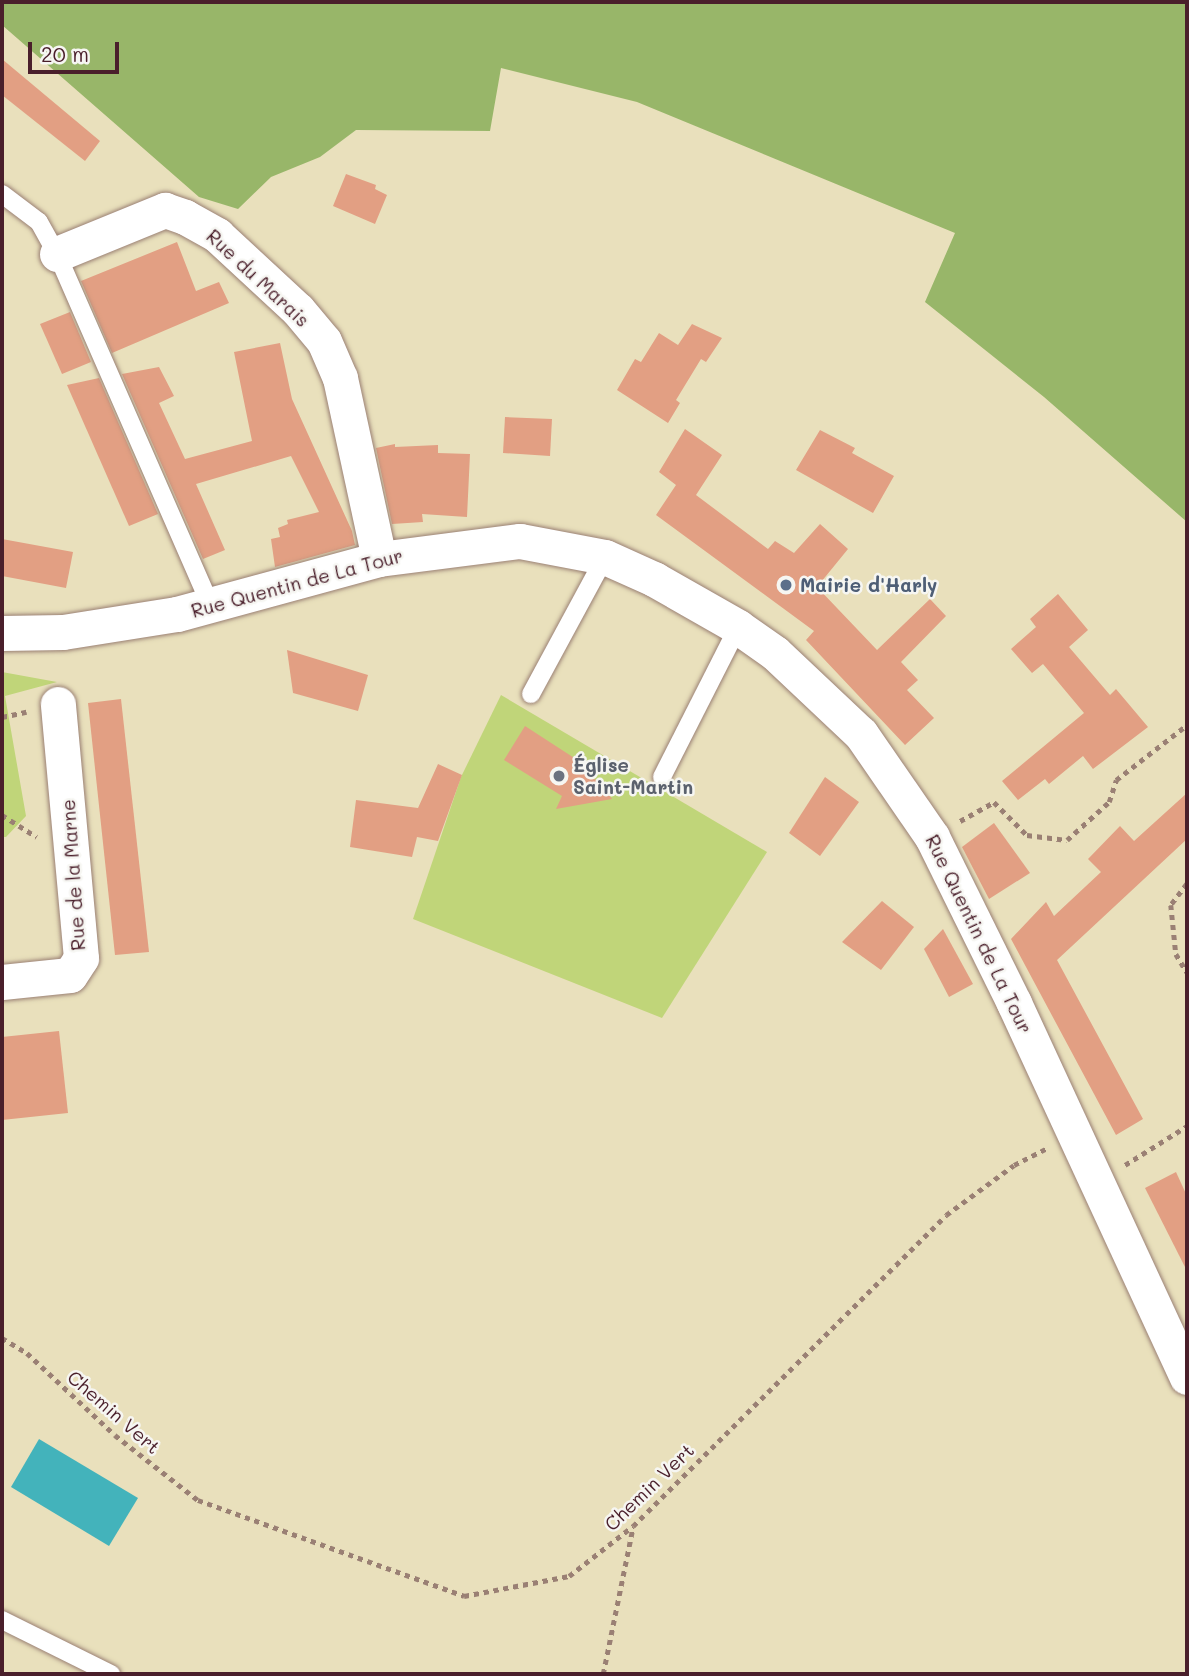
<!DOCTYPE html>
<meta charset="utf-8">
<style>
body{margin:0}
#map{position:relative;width:1189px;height:1676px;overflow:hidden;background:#e9e0bc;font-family:Mali,sans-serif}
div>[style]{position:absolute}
.green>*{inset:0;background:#c0d579}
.forest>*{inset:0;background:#98b669}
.water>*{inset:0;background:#43b3bb}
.building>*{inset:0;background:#e29f83}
.path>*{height:4.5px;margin-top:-2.25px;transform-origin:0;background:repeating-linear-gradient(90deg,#9a8074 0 5px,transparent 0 10px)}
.roads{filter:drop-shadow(0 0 2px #9a8074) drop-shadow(0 0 2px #9a8074)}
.lane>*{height:18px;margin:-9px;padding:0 9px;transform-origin:9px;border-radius:9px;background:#fff}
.street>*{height:35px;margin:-17.5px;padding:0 17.5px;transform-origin:17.5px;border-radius:17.5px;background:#fff}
.dots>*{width:19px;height:19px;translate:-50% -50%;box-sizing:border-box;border:4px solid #f6f6f2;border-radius:50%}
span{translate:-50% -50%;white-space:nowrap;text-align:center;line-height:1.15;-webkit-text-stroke:5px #f6f6f2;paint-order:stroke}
.street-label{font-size:19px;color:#4a1f2b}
.service-label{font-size:19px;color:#4e5e75;font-weight:700}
.left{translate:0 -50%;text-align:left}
.worship-label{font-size:19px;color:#5b616d;font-weight:700}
.frame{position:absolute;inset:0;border:4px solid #4a1f2b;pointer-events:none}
.scale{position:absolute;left:28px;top:42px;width:91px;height:32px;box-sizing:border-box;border:4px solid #4a1f2b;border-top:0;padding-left:9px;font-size:21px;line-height:24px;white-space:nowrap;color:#4a1f2b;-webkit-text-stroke:5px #f6f6f2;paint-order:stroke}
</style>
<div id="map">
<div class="green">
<i style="clip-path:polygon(2px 672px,57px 682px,5px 696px,26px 816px,6px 837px,2px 837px)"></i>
<i style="clip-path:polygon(501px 695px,767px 852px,662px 1018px,413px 919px,461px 777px)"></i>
</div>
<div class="forest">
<i style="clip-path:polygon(2px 2px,1187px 2px,1187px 522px,1044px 397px,925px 302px,955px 233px,637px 102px,501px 68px,490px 131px,356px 130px,320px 157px,271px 177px,238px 209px,199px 197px,2px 25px)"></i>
</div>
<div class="water">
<i style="clip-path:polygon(39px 1439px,138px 1498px,109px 1546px,11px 1487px)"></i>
</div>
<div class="building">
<i style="clip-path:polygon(2px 59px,100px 141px,85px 161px,2px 95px)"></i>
<i style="clip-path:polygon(346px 174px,376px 185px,375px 189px,387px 195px,375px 224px,333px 206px)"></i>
<i style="clip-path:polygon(177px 242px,196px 291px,219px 282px,229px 303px,112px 353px,81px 281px)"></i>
<i style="clip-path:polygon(70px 312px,91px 362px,62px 374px,40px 324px)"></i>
<i style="clip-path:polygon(692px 324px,722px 338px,706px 362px,701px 359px,676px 400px,680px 403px,668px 423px,617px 390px,635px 359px,641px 362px,659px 333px,678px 345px)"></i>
<i style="clip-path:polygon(280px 343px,292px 399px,352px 531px,355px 545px,275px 567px,271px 539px,280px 537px,278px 528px,288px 524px,287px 520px,319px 512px,291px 456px,196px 484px,225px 550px,203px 559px,122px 374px,159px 367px,174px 396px,159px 403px,185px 459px,252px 441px,234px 352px)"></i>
<i style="clip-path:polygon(99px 378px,158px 514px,129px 526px,67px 385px)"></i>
<i style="clip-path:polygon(505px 417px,552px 419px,550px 456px,503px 453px)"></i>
<i style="clip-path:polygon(685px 429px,722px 455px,696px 495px,768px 549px,775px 541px,794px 553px,820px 524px,848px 549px,817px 587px,877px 650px,930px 599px,946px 616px,901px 662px,918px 680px,907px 690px,934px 718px,905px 745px,806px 640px,814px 631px,656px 515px,676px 485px,659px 472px)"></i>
<i style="clip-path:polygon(820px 430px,855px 448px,852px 453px,894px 476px,873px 513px,796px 470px)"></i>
<i style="clip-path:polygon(395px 444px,395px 447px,438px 445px,438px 453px,470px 454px,467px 517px,422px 514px,423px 522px,392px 524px,376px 448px)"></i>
<i style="clip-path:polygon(2px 539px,73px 552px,66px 588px,2px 576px)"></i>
<i style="clip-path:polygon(1058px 594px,1088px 630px,1069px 647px,1110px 695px,1116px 689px,1148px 727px,1093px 769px,1083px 756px,1049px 784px,1045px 779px,1018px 800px,1002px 781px,1084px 713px,1043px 664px,1032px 673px,1011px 649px,1036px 627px,1030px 619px)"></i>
<i style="clip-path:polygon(287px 650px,368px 675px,358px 711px,293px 693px)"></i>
<i style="clip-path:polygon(121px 699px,149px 952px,115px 955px,88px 703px)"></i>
<i style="clip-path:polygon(525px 726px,582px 763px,579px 769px,599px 782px,612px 799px,556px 809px,562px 796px,504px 760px)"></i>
<i style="clip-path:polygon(438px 764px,462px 775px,438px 841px,417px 837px,412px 857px,350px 847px,356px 800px,418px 808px)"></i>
<i style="clip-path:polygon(825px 777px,859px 802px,820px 856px,789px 833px)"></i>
<i style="clip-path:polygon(1187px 793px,1187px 839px,1057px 960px,1143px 1119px,1116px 1135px,1011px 939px,1046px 902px,1054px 916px,1101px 872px,1088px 859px,1120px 826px,1134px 841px)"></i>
<i style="clip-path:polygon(994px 823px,1030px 873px,989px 899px,962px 847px)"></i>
<i style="clip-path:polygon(882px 901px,914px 927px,881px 970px,842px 942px)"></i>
<i style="clip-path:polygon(943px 929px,973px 984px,949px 997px,924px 949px)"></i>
<i style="clip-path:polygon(59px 1031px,68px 1113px,2px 1120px,2px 1037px)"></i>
<i style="clip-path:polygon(1176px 1172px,1187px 1196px,1187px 1271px,1145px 1188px)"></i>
</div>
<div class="path">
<i style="left:2px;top:717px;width:25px;rotate:-12deg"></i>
<i style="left:2px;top:815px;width:41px;rotate:32.2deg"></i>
<i style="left:960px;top:821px;width:39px;rotate:-29deg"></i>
<i style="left:994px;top:802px;width:47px;rotate:45deg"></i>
<i style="left:1027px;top:835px;width:40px;rotate:7.1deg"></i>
<i style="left:1067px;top:840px;width:57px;rotate:-42.1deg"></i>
<i style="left:1109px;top:802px;width:23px;rotate:-72deg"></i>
<i style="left:1116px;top:780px;width:90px;rotate:-37.8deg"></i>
<i style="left:1187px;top:884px;width:26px;rotate:127deg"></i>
<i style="left:1171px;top:905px;width:49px;rotate:84.2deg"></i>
<i style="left:1176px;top:954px;width:21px;rotate:59deg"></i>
<i style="left:1125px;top:1165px;width:73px;rotate:-32.2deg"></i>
<i style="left:2px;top:1338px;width:29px;rotate:31deg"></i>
<i style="left:27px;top:1353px;width:120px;rotate:43deg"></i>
<i style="left:115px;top:1435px;width:105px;rotate:38.1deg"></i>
<i style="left:198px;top:1500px;width:283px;rotate:19.8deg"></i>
<i style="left:464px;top:1596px;width:107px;rotate:-10.8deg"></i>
<i style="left:569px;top:1576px;width:81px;rotate:-38deg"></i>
<i style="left:633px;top:1526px;width:441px;rotate:-44.8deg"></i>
<i style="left:946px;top:1215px;width:84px;rotate:-36.3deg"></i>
<i style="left:1014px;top:1165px;width:36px;rotate:-27deg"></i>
<i style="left:603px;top:1674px;width:150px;rotate:-78.5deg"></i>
</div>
<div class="roads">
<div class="lane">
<i style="left:2px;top:194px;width:46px;rotate:37.1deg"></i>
<i style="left:39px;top:222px;width:37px;rotate:61deg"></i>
<i style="left:57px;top:254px;width:383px;rotate:66.4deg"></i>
<i style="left:531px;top:694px;width:156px;rotate:-61.6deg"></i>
<i style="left:662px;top:777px;width:168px;rotate:-63.1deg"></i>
<i style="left:2px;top:1620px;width:122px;rotate:26.4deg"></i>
</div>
<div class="street">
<i style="left:57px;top:254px;width:117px;rotate:-22.2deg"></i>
<i style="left:165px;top:210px;width:21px;rotate:19deg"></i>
<i style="left:185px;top:217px;width:37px;rotate:29deg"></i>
<i style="left:217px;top:235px;width:110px;rotate:42.8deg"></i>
<i style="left:298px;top:310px;width:40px;rotate:50deg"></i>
<i style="left:324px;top:341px;width:40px;rotate:66.6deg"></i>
<i style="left:340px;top:378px;width:185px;rotate:77.8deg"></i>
<i style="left:2px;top:633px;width:61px;rotate:-0.9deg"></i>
<i style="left:63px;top:632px;width:115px;rotate:-9deg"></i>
<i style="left:177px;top:614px;width:209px;rotate:-15.2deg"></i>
<i style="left:379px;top:559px;width:142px;rotate:-7.3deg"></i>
<i style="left:520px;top:541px;width:86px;rotate:10.7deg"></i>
<i style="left:605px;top:557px;width:54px;rotate:24.2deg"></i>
<i style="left:654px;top:579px;width:97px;rotate:29.7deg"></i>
<i style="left:738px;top:627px;width:45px;rotate:35.1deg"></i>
<i style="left:775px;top:653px;width:118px;rotate:43.3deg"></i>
<i style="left:861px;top:734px;width:125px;rotate:55.4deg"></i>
<i style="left:932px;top:837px;width:185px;rotate:63.7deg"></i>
<i style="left:1014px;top:1003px;width:412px;rotate:65.2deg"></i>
<i style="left:2px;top:982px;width:68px;rotate:-5.9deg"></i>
<i style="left:70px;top:975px;width:20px;rotate:-57deg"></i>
<i style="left:81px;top:958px;width:255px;rotate:-95.2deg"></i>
</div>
</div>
<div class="dots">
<i style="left:786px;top:585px;background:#5c6f8a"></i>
<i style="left:559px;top:776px;background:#6b7280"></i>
</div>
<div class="street-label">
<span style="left:258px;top:278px;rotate:43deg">Rue du Marais</span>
<span style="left:297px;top:583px;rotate:-15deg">Rue Quentin de La Tour</span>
<span style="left:73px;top:875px;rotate:-94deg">Rue de la Marne</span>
<span style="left:979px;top:934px;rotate:64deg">Rue Quentin de La Tour</span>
<span style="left:114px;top:1412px;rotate:41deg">Chemin Vert</span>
<span style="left:649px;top:1487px;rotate:-44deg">Chemin Vert</span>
</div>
<div class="service-label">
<span class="left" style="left:800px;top:585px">Mairie d'Harly</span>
</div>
<div class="worship-label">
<span class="left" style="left:573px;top:776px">Église<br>Saint-Martin</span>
</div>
<div class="frame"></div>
<div class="scale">20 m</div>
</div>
